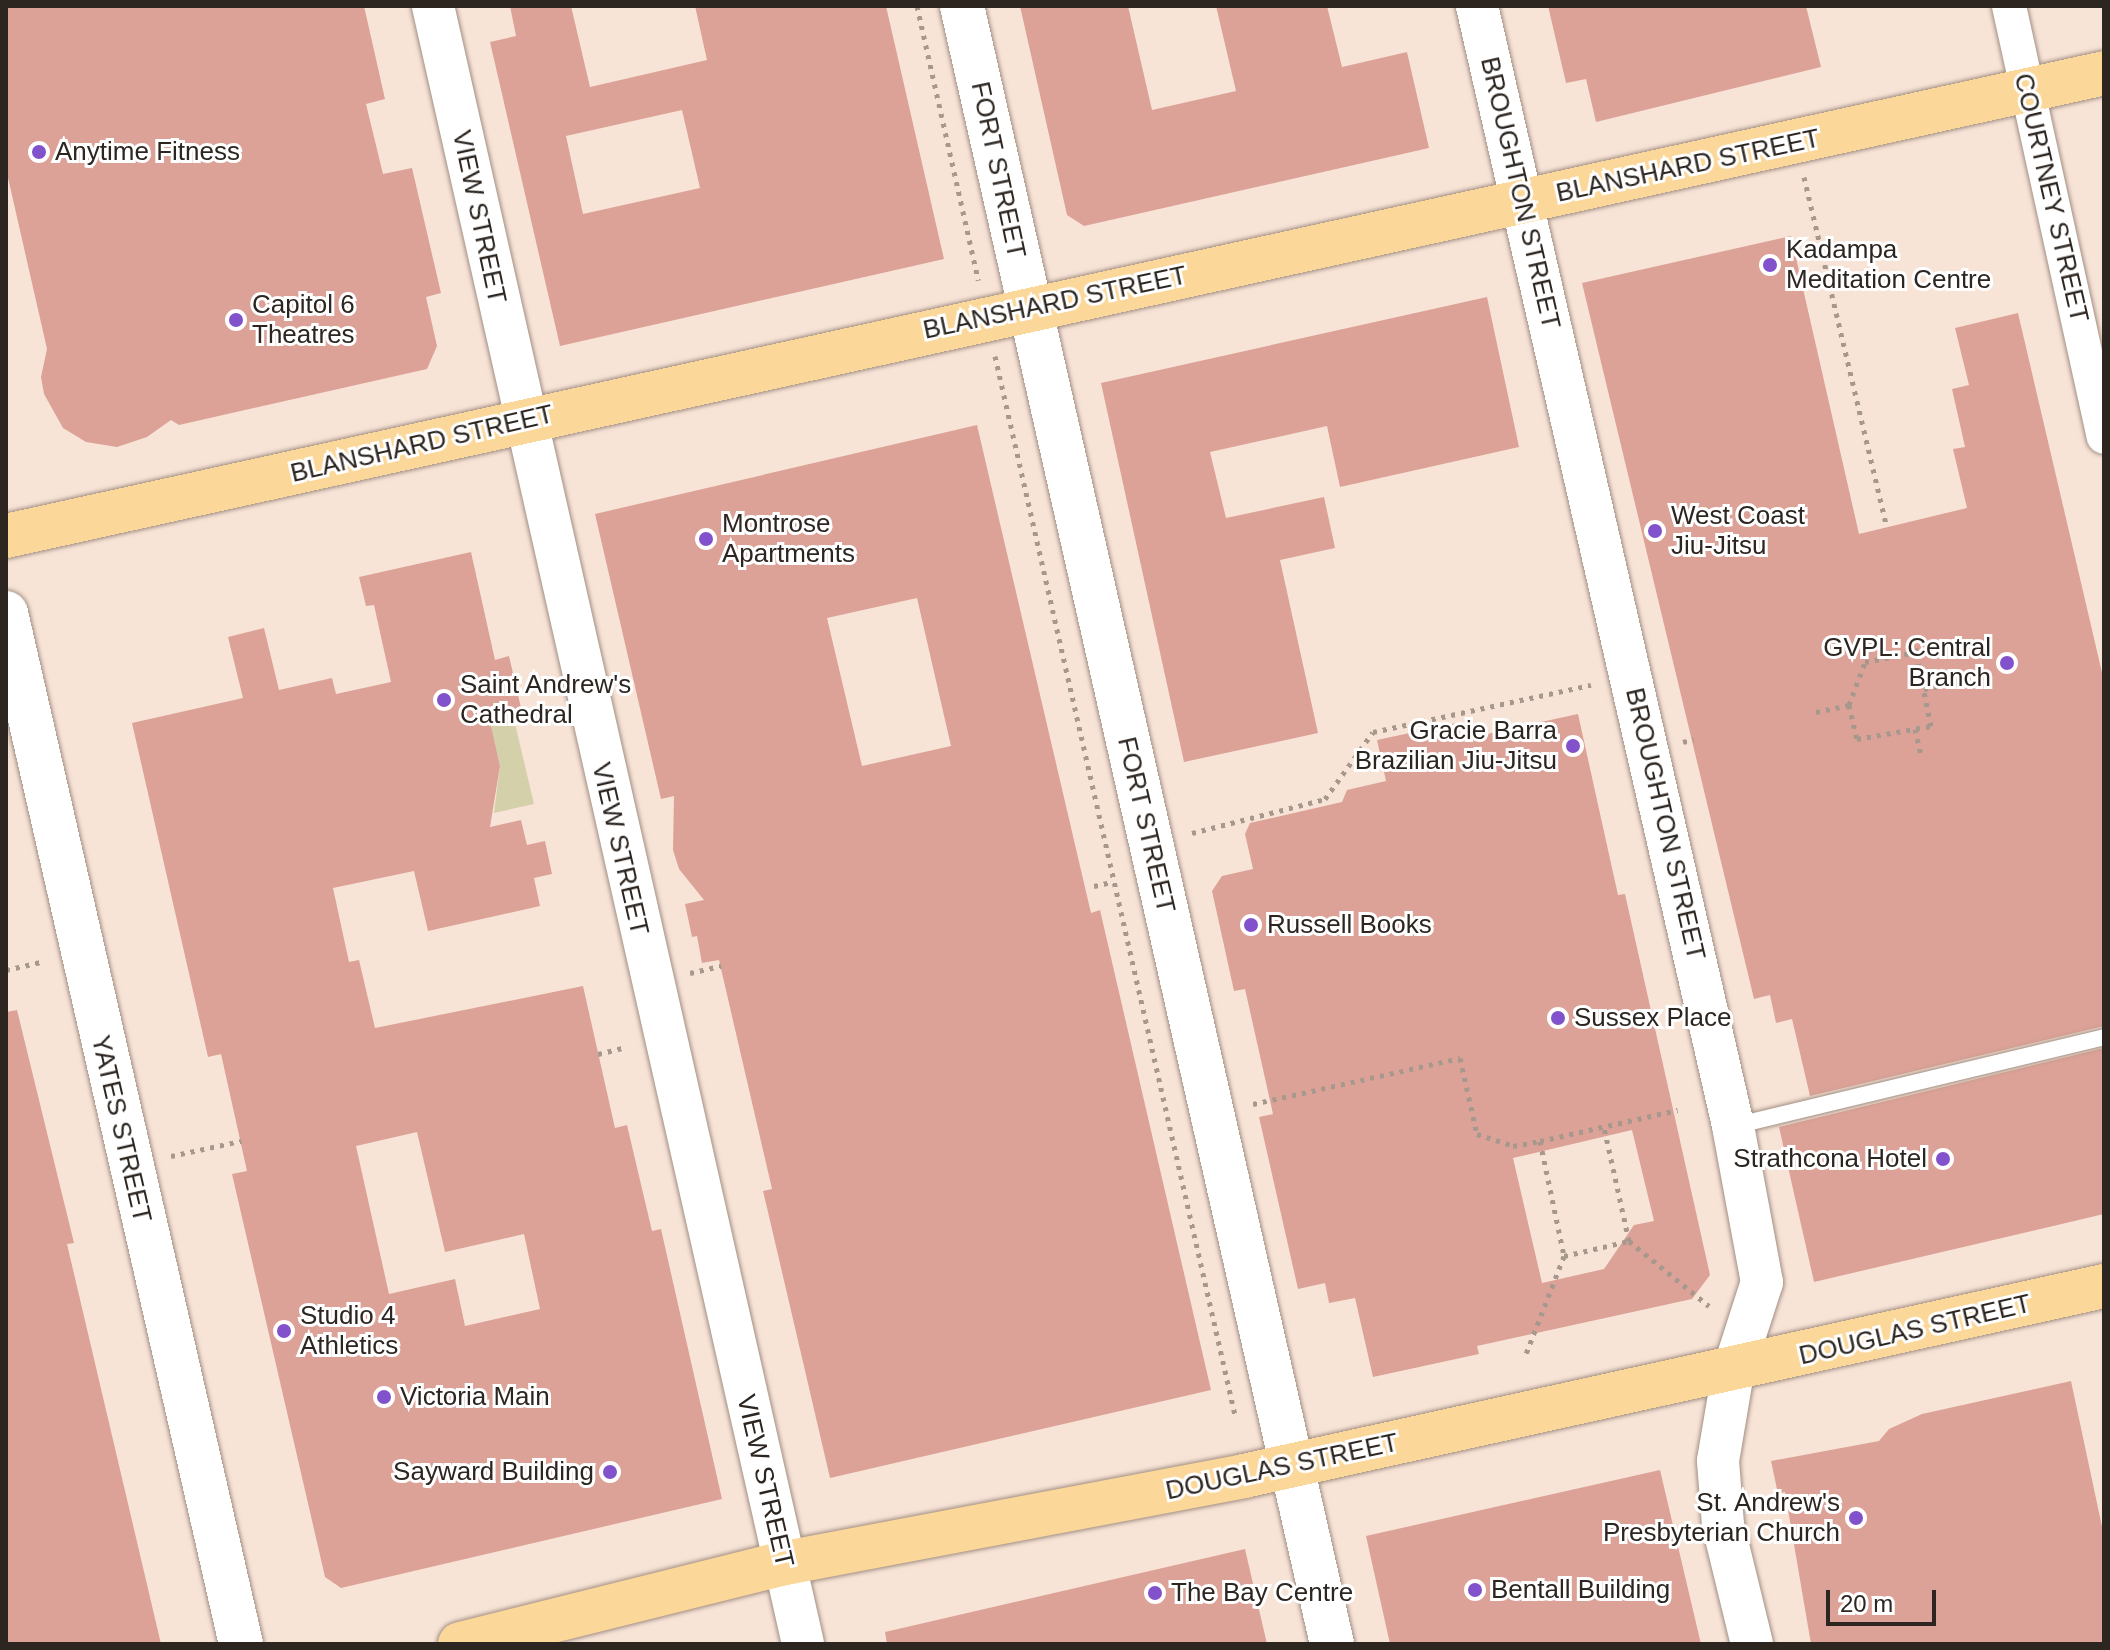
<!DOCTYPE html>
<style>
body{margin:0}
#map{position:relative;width:2110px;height:1650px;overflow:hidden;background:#f8e4d7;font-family:Arial,sans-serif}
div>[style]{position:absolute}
.green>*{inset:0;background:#d4d0aa}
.building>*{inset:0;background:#dca297}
.path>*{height:5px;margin-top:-2.5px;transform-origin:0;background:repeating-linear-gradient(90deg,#a7988e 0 4px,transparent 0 10px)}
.roads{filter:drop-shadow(0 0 2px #a28f83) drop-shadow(0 0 2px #a28f83)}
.service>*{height:16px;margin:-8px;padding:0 8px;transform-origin:8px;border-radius:8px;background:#fff}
.minor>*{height:34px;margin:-17px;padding:0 17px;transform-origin:17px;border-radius:17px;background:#fff}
.tertiary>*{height:42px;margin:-21px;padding:0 21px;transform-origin:21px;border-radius:21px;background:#fff}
.secondary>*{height:44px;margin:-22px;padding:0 22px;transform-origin:22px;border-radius:22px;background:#fff}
.primary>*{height:44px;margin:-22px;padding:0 22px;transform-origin:22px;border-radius:22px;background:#fbd799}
.dots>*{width:22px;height:22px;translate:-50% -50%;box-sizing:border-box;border:4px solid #fff;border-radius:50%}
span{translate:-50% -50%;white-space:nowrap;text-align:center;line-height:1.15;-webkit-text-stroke:6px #fff;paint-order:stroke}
.poi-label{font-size:26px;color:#2c2520}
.left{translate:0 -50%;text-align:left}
.right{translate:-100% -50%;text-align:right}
.street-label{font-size:26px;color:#2c2520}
.frame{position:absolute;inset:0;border:8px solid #2c2520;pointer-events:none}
.scale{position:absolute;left:1826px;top:1590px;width:110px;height:36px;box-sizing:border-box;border:4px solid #2c2520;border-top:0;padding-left:10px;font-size:24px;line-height:28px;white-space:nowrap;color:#2c2520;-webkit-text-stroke:6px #fff;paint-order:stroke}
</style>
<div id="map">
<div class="green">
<i style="clip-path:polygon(513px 715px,534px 804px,494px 813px,500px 766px,489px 720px)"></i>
</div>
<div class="building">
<i style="clip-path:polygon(6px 6px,364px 6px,385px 99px,366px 104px,383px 174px,412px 168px,441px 293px,426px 297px,437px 346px,427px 369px,179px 425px,171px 420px,147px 437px,117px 447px,86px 442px,63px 428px,44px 394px,41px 377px,47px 349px,6px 169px)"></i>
<i style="clip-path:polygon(evenodd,510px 6px,571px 6px,590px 87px,707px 60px,695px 6px,886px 6px,944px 259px,560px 346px,490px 42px,516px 36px,510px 6px,682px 110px,700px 188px,583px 214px,566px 136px,682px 110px)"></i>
<i style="clip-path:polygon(1020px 6px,1128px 6px,1152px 110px,1236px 91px,1216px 6px,1327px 6px,1342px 67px,1407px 52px,1429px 148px,1084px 226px,1067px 215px)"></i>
<i style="clip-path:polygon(1548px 6px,1806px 6px,1821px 67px,1596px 122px,1586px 79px,1566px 83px)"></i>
<i style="clip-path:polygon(1791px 236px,1859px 534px,1967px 508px,1953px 449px,1965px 447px,1952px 389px,1969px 385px,1955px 328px,2018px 313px,2104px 681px,2104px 1026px,1810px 1096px,1792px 1019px,1776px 1023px,1770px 995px,1754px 999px,1582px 283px)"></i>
<i style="clip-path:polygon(1487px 297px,1519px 447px,1340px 487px,1327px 426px,1210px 452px,1226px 518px,1324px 497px,1335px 548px,1280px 560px,1318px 733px,1184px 762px,1101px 383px)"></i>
<i style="clip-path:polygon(evenodd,977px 425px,1091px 913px,1100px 910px,1211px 1390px,830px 1478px,768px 1212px,763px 1191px,772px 1189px,719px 960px,702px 963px,697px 936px,692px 937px,685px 904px,704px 900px,679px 869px,673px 850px,674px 796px,661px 799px,595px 514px,977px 425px,917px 598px,951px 746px,862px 766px,827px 618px,917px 598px)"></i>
<i style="clip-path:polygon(evenodd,471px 552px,495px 660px,509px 656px,522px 712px,490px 722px,500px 766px,490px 827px,521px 820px,527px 845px,545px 841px,552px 874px,534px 878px,540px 906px,428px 931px,414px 871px,333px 888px,349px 962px,359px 960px,375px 1028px,583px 986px,615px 1128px,627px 1125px,652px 1231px,661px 1229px,722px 1499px,341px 1588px,325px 1577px,232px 1174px,247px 1171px,221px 1054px,208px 1057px,132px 723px,243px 698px,228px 637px,264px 628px,279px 690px,332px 678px,336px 694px,391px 682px,374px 605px,366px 606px,359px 577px,471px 552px,417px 1132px,445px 1252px,524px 1234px,540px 1309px,465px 1326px,455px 1279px,389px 1294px,356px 1146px,417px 1132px)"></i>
<i style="clip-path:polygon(evenodd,1578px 714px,1618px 895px,1625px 894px,1710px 1275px,1692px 1299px,1477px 1346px,1479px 1354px,1373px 1377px,1355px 1298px,1329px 1303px,1325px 1283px,1298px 1289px,1259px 1117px,1273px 1114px,1245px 989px,1234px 991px,1212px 891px,1222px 876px,1253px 869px,1245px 834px,1250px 823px,1342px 802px,1347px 790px,1386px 781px,1377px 740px,1461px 722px,1464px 739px,1578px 714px,1632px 1130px,1654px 1221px,1634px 1225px,1604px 1269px,1542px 1283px,1513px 1158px,1632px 1130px)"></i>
<i style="clip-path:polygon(17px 1010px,74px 1243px,67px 1244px,161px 1644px,6px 1644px,6px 1012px)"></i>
<i style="clip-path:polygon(2104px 1048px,2104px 1214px,1814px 1282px,1779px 1127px)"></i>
<i style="clip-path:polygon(2071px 1381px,2104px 1536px,2104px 1644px,1811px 1644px,1785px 1492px,1778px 1494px,1771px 1461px,1879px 1441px,1889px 1429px,1922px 1414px)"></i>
<i style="clip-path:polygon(1660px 1470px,1701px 1644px,1390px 1644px,1366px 1536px)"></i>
<i style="clip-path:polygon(1245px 1549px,1267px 1644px,887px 1644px,885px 1632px)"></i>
</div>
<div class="path">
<i style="left:917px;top:6px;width:281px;rotate:77.4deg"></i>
<i style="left:1804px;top:177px;width:360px;rotate:76.7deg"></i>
<i style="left:995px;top:356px;width:1086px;rotate:77.23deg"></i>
<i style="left:1924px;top:689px;width:44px;rotate:-11.8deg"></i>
<i style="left:1849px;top:705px;width:35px;rotate:77deg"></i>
<i style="left:1857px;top:739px;width:75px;rotate:-10deg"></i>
<i style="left:1931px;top:726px;width:76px;rotate:-101.5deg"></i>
<i style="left:1816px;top:712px;width:34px;rotate:-12deg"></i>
<i style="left:1849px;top:705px;width:46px;rotate:-69.6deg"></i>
<i style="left:1865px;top:662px;width:52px;rotate:-11.1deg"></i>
<i style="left:1916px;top:652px;width:16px;rotate:-101deg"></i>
<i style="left:1915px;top:729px;width:27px;rotate:77deg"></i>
<i style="left:1683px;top:742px;width:11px;rotate:-15deg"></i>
<i style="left:1192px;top:833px;width:137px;rotate:-14.3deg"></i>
<i style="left:1325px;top:799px;width:82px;rotate:-54.4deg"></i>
<i style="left:1373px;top:732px;width:223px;rotate:-12.2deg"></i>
<i style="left:1094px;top:886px;width:18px;rotate:-13deg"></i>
<i style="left:6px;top:970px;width:39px;rotate:-13deg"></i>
<i style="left:690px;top:973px;width:32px;rotate:-13deg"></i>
<i style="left:598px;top:1054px;width:25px;rotate:-14deg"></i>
<i style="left:1253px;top:1104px;width:212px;rotate:-12.5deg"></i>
<i style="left:1460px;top:1058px;width:78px;rotate:77.4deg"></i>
<i style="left:1477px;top:1134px;width:38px;rotate:18deg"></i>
<i style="left:1513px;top:1146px;width:27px;rotate:-10deg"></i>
<i style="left:1540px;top:1141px;width:117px;rotate:78.2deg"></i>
<i style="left:1564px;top:1256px;width:105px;rotate:111.2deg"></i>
<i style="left:1540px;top:1141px;width:141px;rotate:-12.7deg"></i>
<i style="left:171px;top:1156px;width:72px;rotate:-12.1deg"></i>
<i style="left:1629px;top:1241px;width:103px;rotate:39.1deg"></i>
<i style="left:1564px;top:1256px;width:67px;rotate:-13deg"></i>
<i style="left:1629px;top:1241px;width:117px;rotate:-102.4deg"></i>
</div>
<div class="roads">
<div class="service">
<i style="left:1734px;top:1126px;width:381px;rotate:-13.5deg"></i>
</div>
<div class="minor">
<i style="left:2009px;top:6px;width:441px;rotate:77.6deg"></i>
</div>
<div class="tertiary">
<i style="left:433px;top:6px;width:1679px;rotate:77.27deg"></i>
<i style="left:1477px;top:6px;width:1149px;rotate:77.12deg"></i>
<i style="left:1733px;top:1126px;width:159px;rotate:79.5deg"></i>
<i style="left:1762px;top:1282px;width:95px;rotate:107.9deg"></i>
<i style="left:1733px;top:1372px;width:90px;rotate:99.6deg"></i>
<i style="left:1718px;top:1461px;width:64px;rotate:85.5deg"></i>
<i style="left:1723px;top:1525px;width:122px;rotate:76.3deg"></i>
</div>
<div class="secondary">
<i style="left:962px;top:6px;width:1679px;rotate:77.27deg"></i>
<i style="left:6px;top:613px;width:1057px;rotate:77.16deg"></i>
</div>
<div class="primary">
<i style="left:6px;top:536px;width:2148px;rotate:-12.44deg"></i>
<i style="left:460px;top:1644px;width:335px;rotate:-14deg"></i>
<i style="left:785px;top:1563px;width:467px;rotate:-10.7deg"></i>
<i style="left:1244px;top:1476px;width:881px;rotate:-12.46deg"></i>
</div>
</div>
<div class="dots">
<i style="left:39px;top:152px;background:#8152cb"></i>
<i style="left:1770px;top:265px;background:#8152cb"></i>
<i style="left:236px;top:320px;background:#8152cb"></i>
<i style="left:1655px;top:531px;background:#8152cb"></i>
<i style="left:706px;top:539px;background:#8152cb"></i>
<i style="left:2007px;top:663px;background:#8152cb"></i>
<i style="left:444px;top:700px;background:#8152cb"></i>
<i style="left:1573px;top:746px;background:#8152cb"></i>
<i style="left:1251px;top:925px;background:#8152cb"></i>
<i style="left:1558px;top:1018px;background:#8152cb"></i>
<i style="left:1943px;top:1159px;background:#8152cb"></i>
<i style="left:284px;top:1331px;background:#8152cb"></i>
<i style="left:384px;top:1397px;background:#8152cb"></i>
<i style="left:610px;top:1472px;background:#8152cb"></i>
<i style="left:1856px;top:1518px;background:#8152cb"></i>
<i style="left:1475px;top:1590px;background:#8152cb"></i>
<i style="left:1155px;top:1593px;background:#8152cb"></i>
</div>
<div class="poi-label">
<span class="left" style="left:55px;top:152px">Anytime Fitness</span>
<span class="left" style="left:1786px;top:265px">Kadampa<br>Meditation Centre</span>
<span class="left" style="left:252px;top:320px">Capitol 6<br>Theatres</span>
<span class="left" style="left:1671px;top:531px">West Coast<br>Jiu-Jitsu</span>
<span class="left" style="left:722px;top:539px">Montrose<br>Apartments</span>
<span class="right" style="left:1991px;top:663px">GVPL: Central<br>Branch</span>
<span class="left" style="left:460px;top:700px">Saint Andrew's<br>Cathedral</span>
<span class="right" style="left:1557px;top:746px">Gracie Barra<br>Brazilian Jiu-Jitsu</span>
<span class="left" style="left:1267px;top:925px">Russell Books</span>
<span class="left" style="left:1574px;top:1018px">Sussex Place</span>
<span class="right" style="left:1927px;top:1159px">Strathcona Hotel</span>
<span class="left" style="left:300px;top:1331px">Studio 4<br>Athletics</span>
<span class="left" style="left:400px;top:1397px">Victoria Main</span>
<span class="right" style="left:594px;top:1472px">Sayward Building</span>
<span class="right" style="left:1840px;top:1518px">St. Andrew's<br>Presbyterian Church</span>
<span class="left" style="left:1491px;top:1590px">Bentall Building</span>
<span class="left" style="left:1171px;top:1593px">The Bay Centre</span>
</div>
<div class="street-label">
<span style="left:1688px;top:166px;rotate:-12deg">BLANSHARD STREET</span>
<span style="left:998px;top:170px;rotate:78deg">FORT STREET</span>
<span style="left:1520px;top:193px;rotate:77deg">BROUGHTON STREET</span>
<span style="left:2051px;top:198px;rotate:77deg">COURTNEY STREET</span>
<span style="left:479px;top:217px;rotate:78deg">VIEW STREET</span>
<span style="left:1055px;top:303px;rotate:-12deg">BLANSHARD STREET</span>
<span style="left:422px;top:444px;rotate:-13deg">BLANSHARD STREET</span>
<span style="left:1665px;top:824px;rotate:77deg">BROUGHTON STREET</span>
<span style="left:1146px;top:825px;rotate:77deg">FORT STREET</span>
<span style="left:620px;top:849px;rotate:77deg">VIEW STREET</span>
<span style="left:121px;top:1129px;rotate:77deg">YATES STREET</span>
<span style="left:1915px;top:1330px;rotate:-13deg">DOUGLAS STREET</span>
<span style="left:1282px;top:1467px;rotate:-12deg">DOUGLAS STREET</span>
<span style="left:765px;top:1481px;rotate:77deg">VIEW STREET</span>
</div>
<div class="frame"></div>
<div class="scale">20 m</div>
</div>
